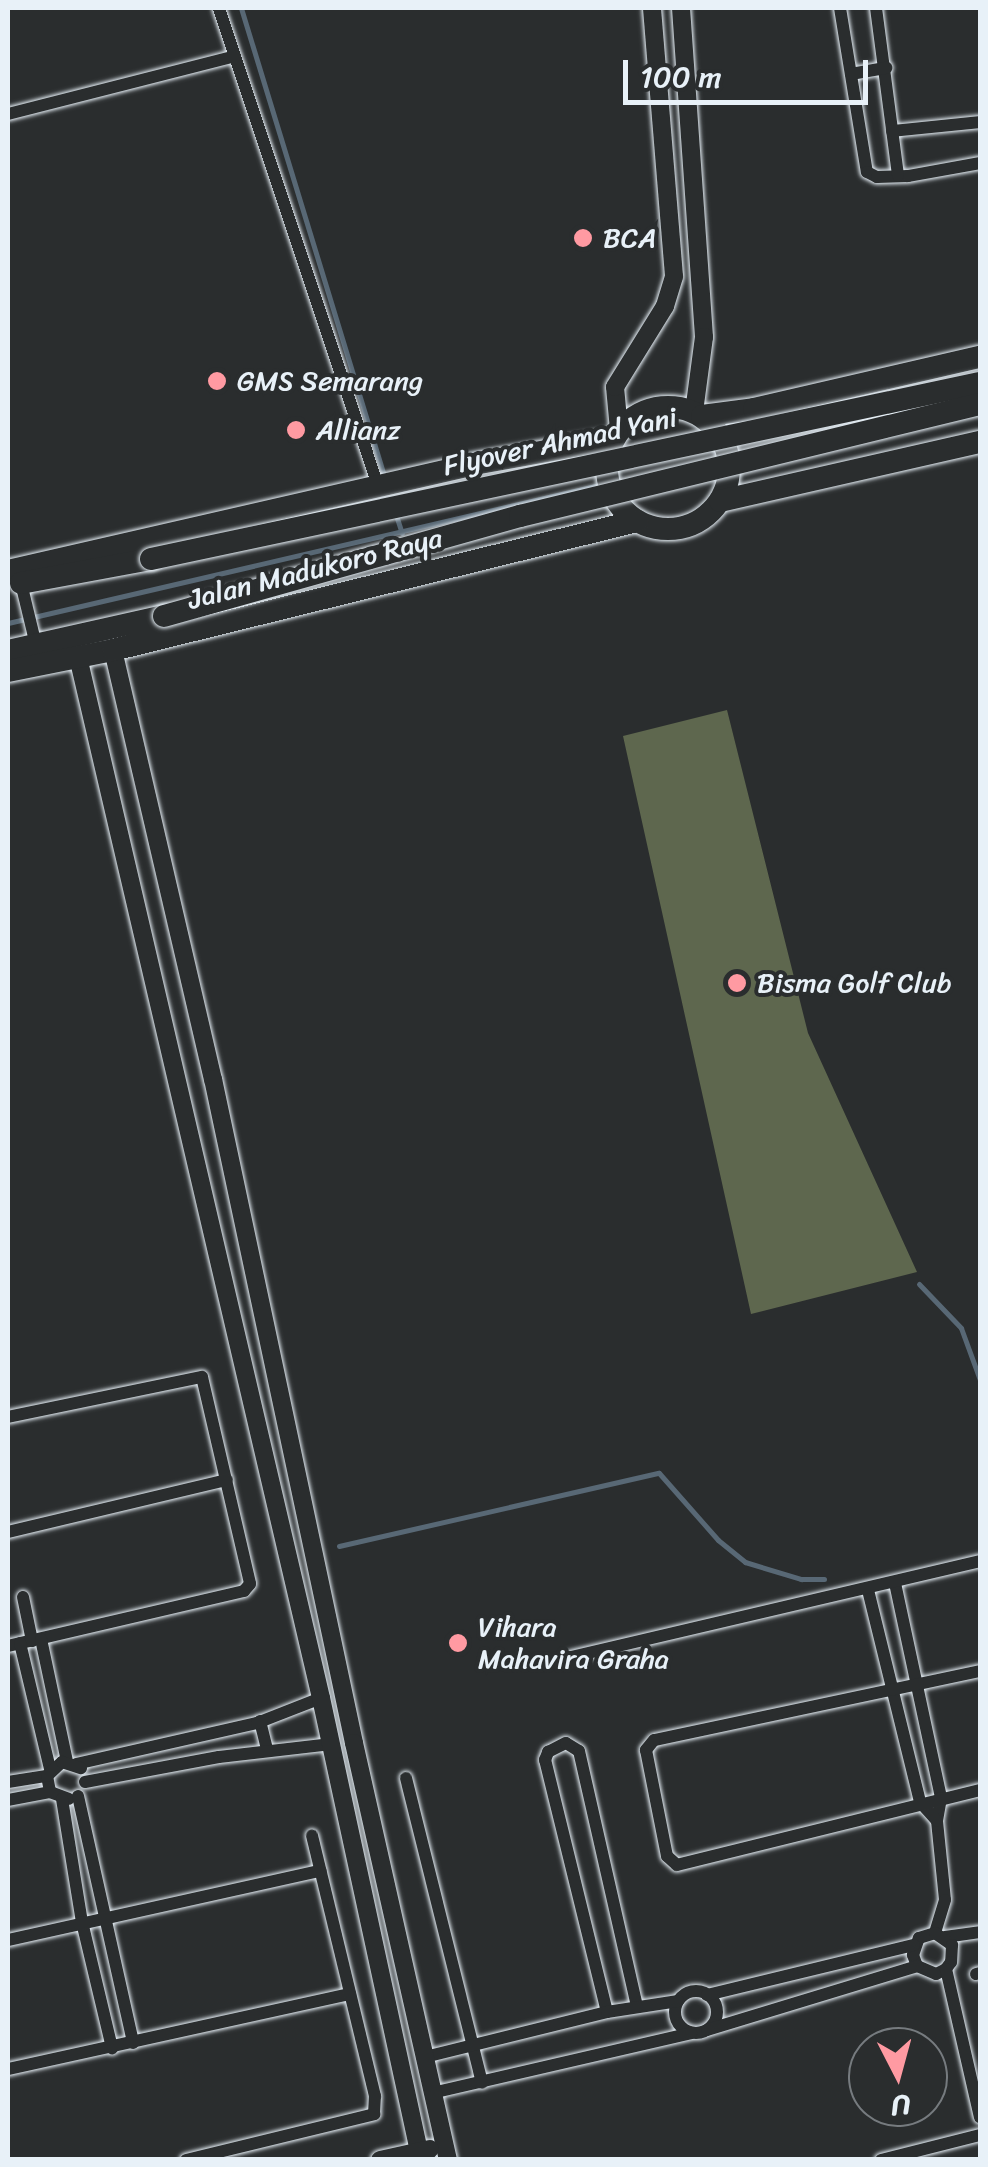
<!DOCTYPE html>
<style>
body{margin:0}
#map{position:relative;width:988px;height:2167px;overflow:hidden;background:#2a2d2e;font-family:Sriracha,sans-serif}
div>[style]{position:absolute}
.green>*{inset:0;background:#5e674e}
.stream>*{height:5px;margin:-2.5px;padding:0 2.5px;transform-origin:2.5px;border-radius:2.5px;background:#586875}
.roads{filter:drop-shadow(0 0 2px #e8f1f8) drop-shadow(0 0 2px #e8f1f8)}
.street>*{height:12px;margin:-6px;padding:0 6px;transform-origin:6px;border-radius:6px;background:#2a2d2e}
.street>.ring{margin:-6px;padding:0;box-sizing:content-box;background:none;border:12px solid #2a2d2e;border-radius:50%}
.secondary>*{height:18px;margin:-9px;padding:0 9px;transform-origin:9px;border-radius:9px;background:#2a2d2e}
.highway>*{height:22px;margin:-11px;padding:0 11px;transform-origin:11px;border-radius:11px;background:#2a2d2e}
.highway>.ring{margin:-11px;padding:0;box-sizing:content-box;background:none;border:22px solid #2a2d2e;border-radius:50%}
.bridges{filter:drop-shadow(0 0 2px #e8f1f8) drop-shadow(0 0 2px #e8f1f8)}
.highway-bridge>*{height:22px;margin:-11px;padding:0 11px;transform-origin:11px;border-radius:11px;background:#2a2d2e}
.dots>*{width:28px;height:28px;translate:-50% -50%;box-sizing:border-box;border:5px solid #2a2d2e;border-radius:50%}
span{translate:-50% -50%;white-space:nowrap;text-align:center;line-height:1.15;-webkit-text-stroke:8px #2a2d2e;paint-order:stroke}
.poi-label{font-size:28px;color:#e8f1f8}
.left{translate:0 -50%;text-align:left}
.street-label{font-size:28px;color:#e8f1f8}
.frame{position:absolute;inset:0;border:10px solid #e8f1f8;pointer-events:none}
.north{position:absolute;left:848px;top:2027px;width:100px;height:100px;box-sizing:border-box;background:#2a2d2e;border:2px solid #767b7f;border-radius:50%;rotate:174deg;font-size:28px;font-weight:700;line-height:40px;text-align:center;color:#e8f1f8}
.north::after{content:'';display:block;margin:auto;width:35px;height:45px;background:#ff9aa2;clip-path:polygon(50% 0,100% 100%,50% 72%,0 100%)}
.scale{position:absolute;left:623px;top:60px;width:245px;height:45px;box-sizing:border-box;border:5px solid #e8f1f8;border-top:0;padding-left:12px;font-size:30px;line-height:35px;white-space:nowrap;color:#e8f1f8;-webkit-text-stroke:8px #2a2d2e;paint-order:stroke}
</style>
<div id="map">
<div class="green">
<i style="clip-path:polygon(727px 710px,808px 1033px,917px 1272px,751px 1314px,623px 736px)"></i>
</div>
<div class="stream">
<i style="left:241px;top:8px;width:492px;rotate:73deg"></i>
<i style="left:395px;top:512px;width:22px;rotate:72deg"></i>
<i style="left:8px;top:623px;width:621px;rotate:-13.12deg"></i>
<i style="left:919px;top:1284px;width:61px;rotate:46.3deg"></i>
<i style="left:961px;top:1328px;width:55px;rotate:69.9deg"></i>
<i style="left:339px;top:1546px;width:328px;rotate:-12.9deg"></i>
<i style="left:659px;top:1473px;width:89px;rotate:48.6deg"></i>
<i style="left:718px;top:1540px;width:35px;rotate:39deg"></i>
<i style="left:745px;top:1562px;width:59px;rotate:16.9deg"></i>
<i style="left:801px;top:1579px;width:23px"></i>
</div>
<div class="roads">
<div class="street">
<i style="left:219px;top:8px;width:504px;rotate:71.6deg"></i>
<i style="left:840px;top:8px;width:166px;rotate:80.7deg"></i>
<i style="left:867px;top:172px;width:11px;rotate:27deg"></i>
<i style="left:877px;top:177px;width:31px;rotate:-2deg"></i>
<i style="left:908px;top:176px;width:73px;rotate:-10.2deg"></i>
<i style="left:876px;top:8px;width:169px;rotate:82.5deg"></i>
<i style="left:851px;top:74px;width:36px;rotate:-10deg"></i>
<i style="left:8px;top:114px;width:234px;rotate:-14.3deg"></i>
<i style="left:892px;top:131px;width:88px;rotate:-5.8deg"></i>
<i style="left:21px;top:583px;width:64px;rotate:76.4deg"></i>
<i style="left:8px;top:1417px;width:198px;rotate:-11.7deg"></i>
<i style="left:202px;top:1377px;width:212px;rotate:76.9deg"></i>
<i style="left:250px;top:1584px;width:9px;rotate:131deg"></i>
<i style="left:244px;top:1591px;width:242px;rotate:166.9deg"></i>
<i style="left:8px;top:1532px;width:225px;rotate:-13.4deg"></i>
<i style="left:895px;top:1583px;width:220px;rotate:77.9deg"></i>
<i style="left:941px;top:1798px;width:23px;rotate:100deg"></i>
<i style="left:937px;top:1821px;width:79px;rotate:84.2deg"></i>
<i style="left:945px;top:1900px;width:34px;rotate:107deg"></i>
<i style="left:868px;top:1590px;width:218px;rotate:76.2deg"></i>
<i style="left:920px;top:1802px;width:25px;rotate:48deg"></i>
<i style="left:23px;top:1597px;width:45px;rotate:78.4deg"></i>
<i style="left:41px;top:1639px;width:125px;rotate:78deg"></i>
<i style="left:20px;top:1643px;width:130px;rotate:76.6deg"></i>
<i style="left:571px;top:1657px;width:420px;rotate:-13.2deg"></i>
<i style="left:980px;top:1671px;width:333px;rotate:168deg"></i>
<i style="left:654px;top:1740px;width:13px;rotate:129deg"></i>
<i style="left:646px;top:1750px;width:108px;rotate:78.8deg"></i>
<i style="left:667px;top:1856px;width:13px;rotate:42deg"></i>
<i style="left:677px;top:1865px;width:312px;rotate:-13.9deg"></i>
<i style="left:260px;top:1721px;width:30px;rotate:76deg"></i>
<i style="left:76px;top:1764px;width:186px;rotate:-12.8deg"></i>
<i style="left:257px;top:1723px;width:69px;rotate:-21.3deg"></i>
<i style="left:47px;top:1776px;width:16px;rotate:79deg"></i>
<i style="left:50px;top:1792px;width:20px;rotate:20deg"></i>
<i style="left:406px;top:1778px;width:314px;rotate:76deg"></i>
<i style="left:8px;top:1782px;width:39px;rotate:-9deg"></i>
<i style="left:47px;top:1776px;width:21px;rotate:-43deg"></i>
<i style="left:62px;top:1762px;width:20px;rotate:18deg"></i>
<i style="left:85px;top:1782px;width:136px;rotate:-10.6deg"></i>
<i style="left:219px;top:1757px;width:113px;rotate:-6.6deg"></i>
<i style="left:78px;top:1796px;width:253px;rotate:77.4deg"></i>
<i style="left:62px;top:1799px;width:125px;rotate:80.8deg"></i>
<i style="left:82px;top:1922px;width:130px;rotate:76.6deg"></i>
<i style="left:8px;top:1800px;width:43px;rotate:-10.8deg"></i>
<i style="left:945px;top:1937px;width:35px;rotate:-8deg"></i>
<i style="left:8px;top:1940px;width:320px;rotate:-12.5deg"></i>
<i style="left:946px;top:1969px;width:11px;rotate:153deg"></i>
<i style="left:936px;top:1974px;width:21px;rotate:-157deg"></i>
<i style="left:917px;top:1966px;width:12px;rotate:-110deg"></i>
<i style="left:913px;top:1955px;width:18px;rotate:-71deg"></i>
<i style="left:919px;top:1938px;width:17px;rotate:-17deg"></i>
<i style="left:935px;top:1933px;width:21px;rotate:35deg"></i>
<i style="left:952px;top:1945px;width:17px;rotate:93deg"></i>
<i style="left:951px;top:1962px;width:9px;rotate:126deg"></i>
<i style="left:946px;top:1969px;width:152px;rotate:77.1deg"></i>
<i style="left:976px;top:1974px;width:4px;rotate:-14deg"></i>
<i class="ring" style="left:675px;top:1991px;width:30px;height:30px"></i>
<i style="left:707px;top:1995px;width:213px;rotate:-13.6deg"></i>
<i style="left:607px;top:2012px;width:260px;rotate:-103.8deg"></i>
<i style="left:545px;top:1760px;width:9px;rotate:-69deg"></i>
<i style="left:548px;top:1752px;width:20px;rotate:-27deg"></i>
<i style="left:566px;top:1743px;width:15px;rotate:32deg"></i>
<i style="left:579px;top:1751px;width:262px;rotate:77.2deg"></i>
<i style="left:707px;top:2030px;width:220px;rotate:-16.9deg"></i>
<i style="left:425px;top:2057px;width:187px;rotate:-13.9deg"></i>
<i style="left:607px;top:2012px;width:72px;rotate:-8.8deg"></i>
<i style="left:8px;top:2069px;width:350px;rotate:-12.4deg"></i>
<i style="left:432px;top:2093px;width:266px;rotate:-13deg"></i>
<i style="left:186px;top:2160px;width:194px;rotate:-13.7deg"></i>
<i style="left:374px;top:2114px;width:18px;rotate:-87deg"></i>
<i style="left:375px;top:2096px;width:268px;rotate:-103.6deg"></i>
<i style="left:881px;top:2160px;width:102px;rotate:-14.2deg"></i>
</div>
<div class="secondary">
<i style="left:681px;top:8px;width:330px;rotate:86deg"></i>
<i style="left:704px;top:337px;width:76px;rotate:97.6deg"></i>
<i style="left:619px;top:430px;width:43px;rotate:-95.3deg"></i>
<i style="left:615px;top:387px;width:95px;rotate:-58.3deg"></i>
<i style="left:665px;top:306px;width:31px;rotate:-73deg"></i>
<i style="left:674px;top:276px;width:269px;rotate:-94.7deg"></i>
<i style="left:113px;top:650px;width:441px;rotate:76.9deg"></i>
<i style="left:213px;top:1079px;width:679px;rotate:78.01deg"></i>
<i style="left:354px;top:1743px;width:427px;rotate:77.3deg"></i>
<i style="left:78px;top:657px;width:1069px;rotate:76.86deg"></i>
<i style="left:321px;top:1698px;width:473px;rotate:77.8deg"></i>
<i style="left:380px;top:2160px;width:51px;rotate:-12.4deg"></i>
</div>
<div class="highway">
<i class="ring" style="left:607px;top:407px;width:100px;height:100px"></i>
<i style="left:702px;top:416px;width:52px;rotate:-7.7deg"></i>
<i style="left:754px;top:409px;width:232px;rotate:-13deg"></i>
<i style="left:720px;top:501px;width:267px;rotate:-12.8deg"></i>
<i style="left:8px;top:571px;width:478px;rotate:-12.9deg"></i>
<i style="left:474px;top:464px;width:142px;rotate:-10.1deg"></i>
<i style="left:21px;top:583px;width:132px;rotate:-10.5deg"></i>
<i style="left:8px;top:651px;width:160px;rotate:-12.6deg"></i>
<i style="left:8px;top:671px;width:107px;rotate:-11.3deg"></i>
<i style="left:113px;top:650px;width:540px;rotate:-13.83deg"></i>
</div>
</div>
<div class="bridges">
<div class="highway-bridge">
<i style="left:151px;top:559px;width:847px;rotate:-11.99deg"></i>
<i style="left:164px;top:616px;width:370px;rotate:-15.7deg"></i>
<i style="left:520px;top:516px;width:473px;rotate:-13.7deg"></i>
</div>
</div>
<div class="dots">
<i style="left:583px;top:238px;background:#ff9aa2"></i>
<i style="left:217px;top:381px;background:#ff9aa2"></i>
<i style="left:296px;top:430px;background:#ff9aa2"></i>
<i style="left:737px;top:983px;background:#ff9aa2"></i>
<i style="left:458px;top:1643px;background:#ff9aa2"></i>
</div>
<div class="poi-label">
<span class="left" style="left:603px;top:238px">BCA</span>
<span class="left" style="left:237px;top:381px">GMS Semarang</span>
<span class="left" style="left:316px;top:430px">Allianz</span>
<span class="left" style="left:757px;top:983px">Bisma Golf Club</span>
<span class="left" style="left:478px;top:1643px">Vihara<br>Mahavira Graha</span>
</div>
<div class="street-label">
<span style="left:560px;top:442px;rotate:-12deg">Flyover Ahmad Yani</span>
<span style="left:315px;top:569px;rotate:-14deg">Jalan Madukoro Raya</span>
</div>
<div class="frame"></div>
<div class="north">U</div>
<div class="scale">100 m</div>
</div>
